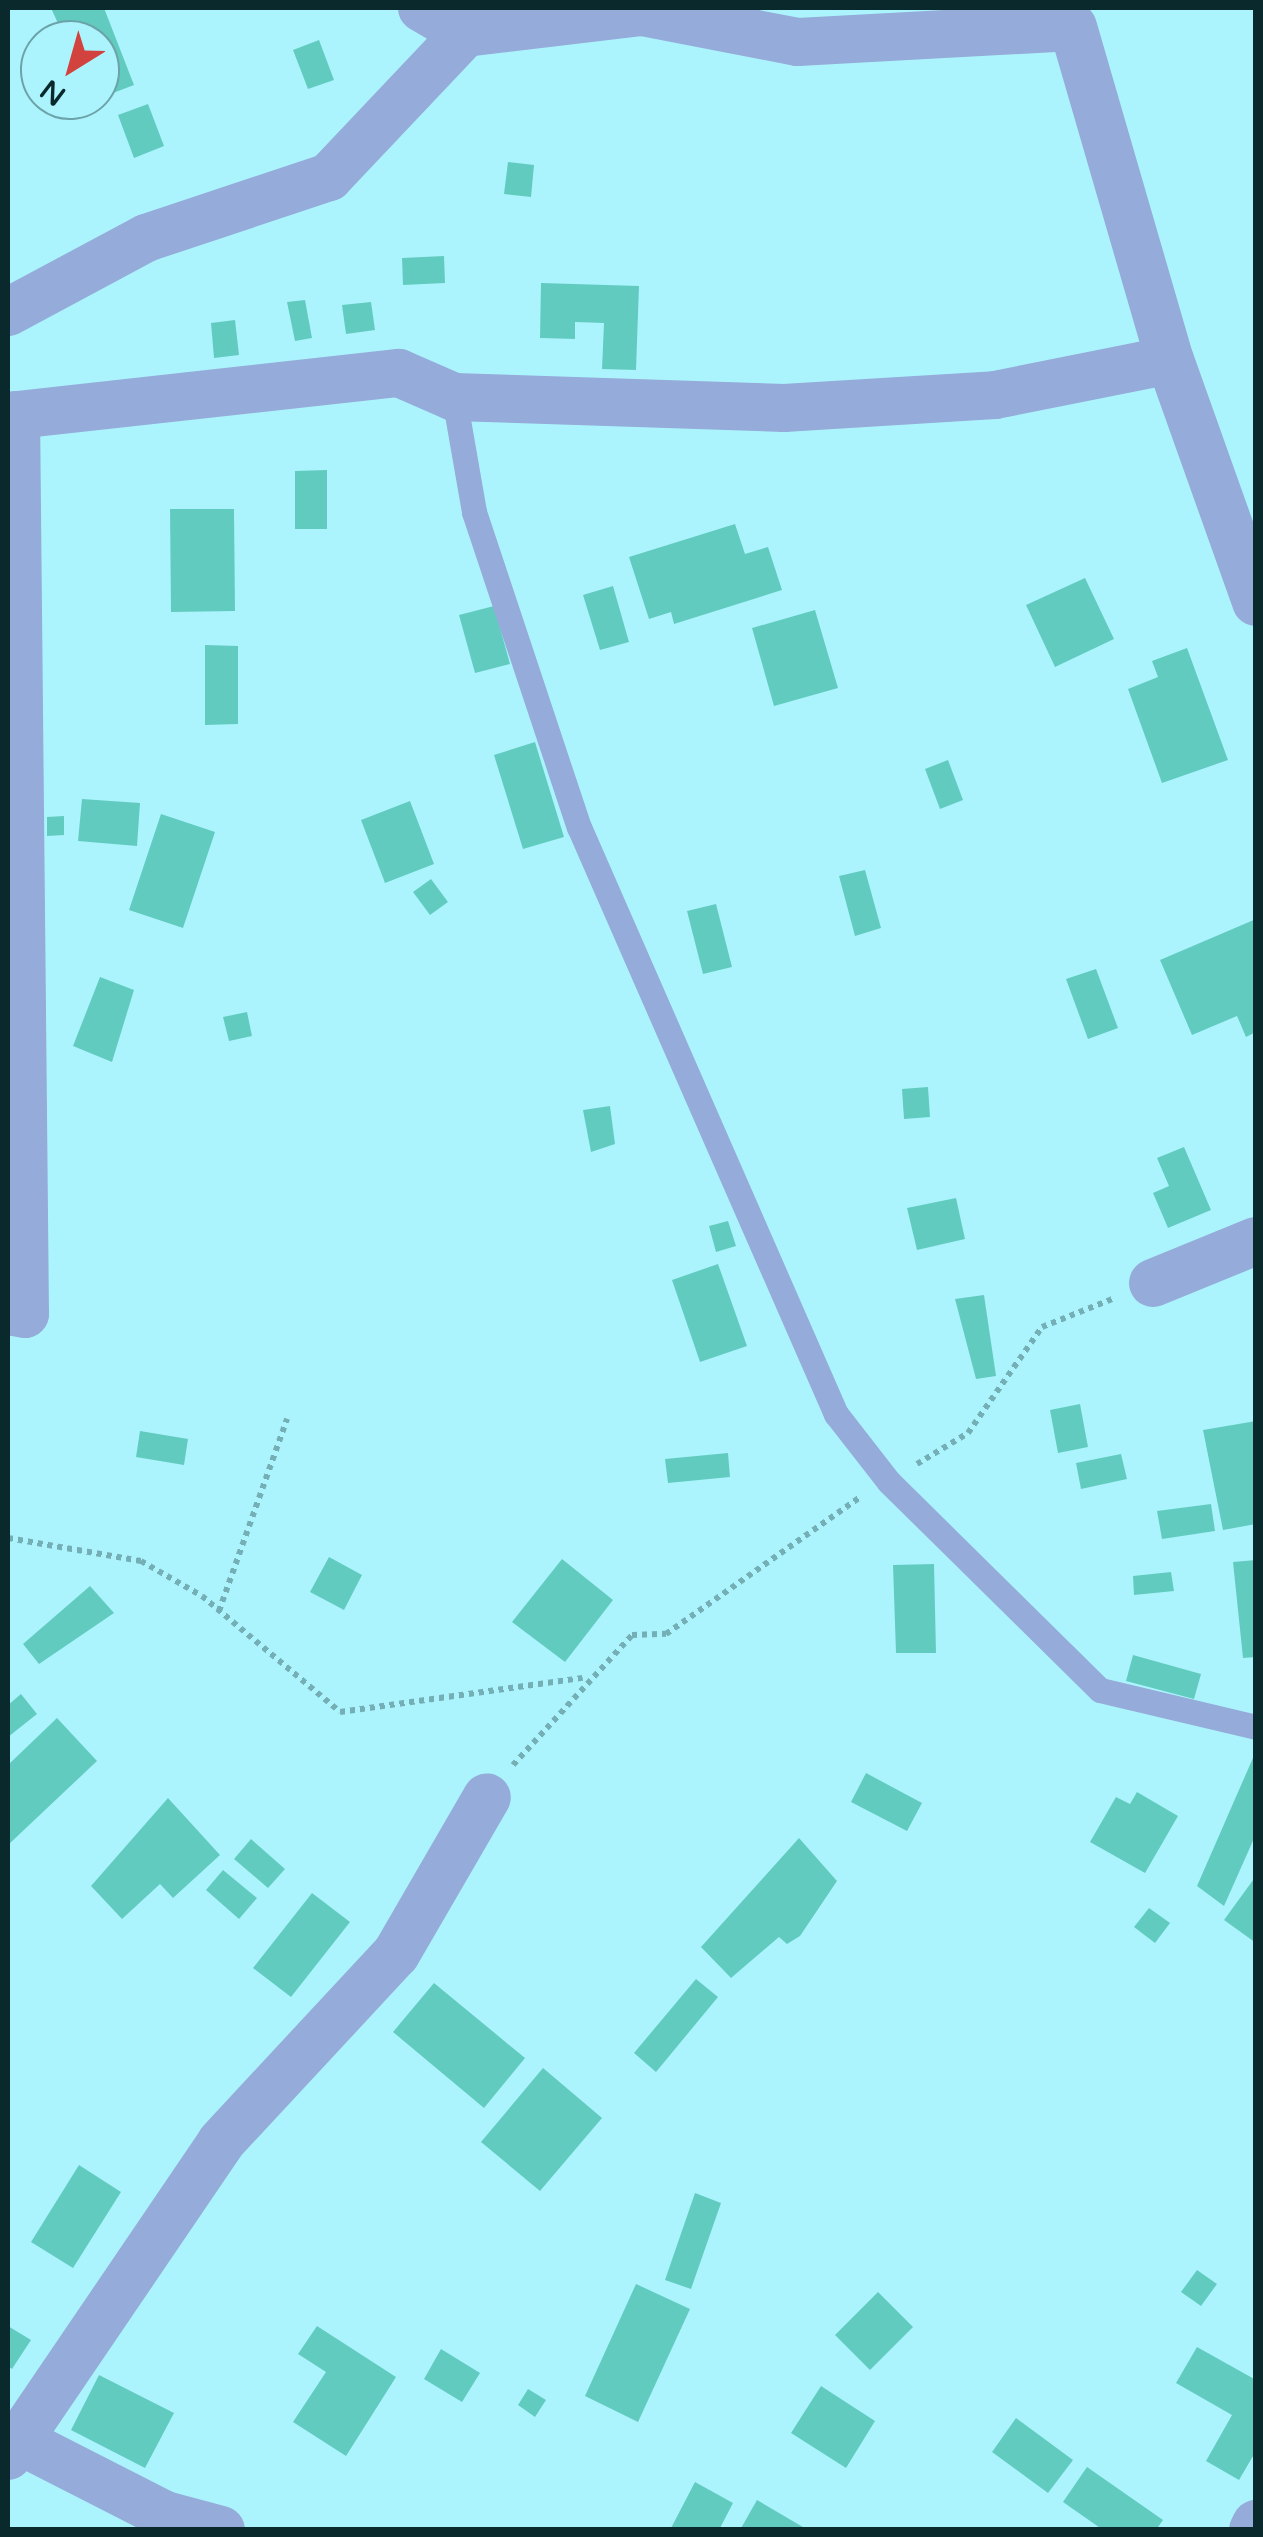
<!DOCTYPE html>
<style>
body{margin:0}
#map{position:relative;width:1263px;height:2537px;overflow:hidden;background:#acf4fd;font-family:"Varela Round",sans-serif}
div>[style]{position:absolute}
.building>*{inset:0;background:#62cbbf}
.path>*{height:6px;margin-top:-3px;transform-origin:0;background:repeating-linear-gradient(90deg,#75afb6 0 5px,transparent 0 10px)}
.service>*{height:25px;margin:-12.5px;padding:0 12.5px;transform-origin:12.5px;border-radius:12.5px;background:#95abd9}
.minor>*{height:48px;margin:-24px;padding:0 24px;transform-origin:24px;border-radius:24px;background:#95abd9}
span{translate:-50% -50%;white-space:nowrap;text-align:center;line-height:1.15;-webkit-text-stroke:8px #acf4fd;paint-order:stroke}
.frame{position:absolute;inset:0;border:10px solid #0a292c;pointer-events:none}
.north{position:absolute;left:20px;top:20px;width:100px;height:100px;box-sizing:border-box;background:#acf4fd;border:2px solid #6ba3a9;border-radius:50%;rotate:217deg;font-size:28px;font-weight:700;line-height:40px;text-align:center;color:#0a292c}
.north::after{content:'';display:block;margin:auto;width:35px;height:45px;background:#d24340;clip-path:polygon(50% 0,100% 100%,50% 72%,0 100%)}
</style>
<div id="map">
<div class="building">
<i style="clip-path:polygon(51px 8px,104px 8px,134px 85px,100px 98px,100px 40px,40px 40px,40px 71px,28px 42px,61px 30px)"></i>
<i style="clip-path:polygon(319px 40px,334px 80px,308px 89px,293px 50px)"></i>
<i style="clip-path:polygon(51px 100px,95px 100px,57px 115px)"></i>
<i style="clip-path:polygon(148px 104px,164px 146px,134px 158px,118px 115px)"></i>
<i style="clip-path:polygon(508px 162px,534px 165px,531px 197px,504px 194px)"></i>
<i style="clip-path:polygon(444px 256px,445px 283px,403px 285px,402px 258px)"></i>
<i style="clip-path:polygon(541px 283px,639px 286px,636px 370px,602px 369px,604px 323px,575px 322px,575px 339px,540px 338px)"></i>
<i style="clip-path:polygon(305px 300px,312px 338px,295px 341px,287px 302px)"></i>
<i style="clip-path:polygon(371px 302px,375px 330px,346px 334px,342px 305px)"></i>
<i style="clip-path:polygon(235px 320px,239px 355px,214px 358px,211px 323px)"></i>
<i style="clip-path:polygon(327px 470px,327px 529px,295px 529px,295px 471px)"></i>
<i style="clip-path:polygon(170px 509px,234px 509px,235px 611px,171px 612px)"></i>
<i style="clip-path:polygon(735px 524px,745px 554px,768px 547px,782px 590px,674px 624px,671px 612px,649px 619px,629px 557px)"></i>
<i style="clip-path:polygon(1085px 578px,1114px 639px,1055px 667px,1026px 605px)"></i>
<i style="clip-path:polygon(613px 586px,629px 642px,600px 650px,583px 595px)"></i>
<i style="clip-path:polygon(494px 606px,510px 664px,475px 673px,459px 615px)"></i>
<i style="clip-path:polygon(815px 610px,838px 688px,774px 706px,752px 628px)"></i>
<i style="clip-path:polygon(205px 645px,238px 646px,238px 724px,205px 725px)"></i>
<i style="clip-path:polygon(1187px 648px,1228px 760px,1162px 783px,1128px 689px,1158px 677px,1152px 661px)"></i>
<i style="clip-path:polygon(535px 742px,564px 837px,523px 849px,494px 755px)"></i>
<i style="clip-path:polygon(948px 760px,963px 800px,940px 809px,925px 769px)"></i>
<i style="clip-path:polygon(82px 799px,140px 803px,137px 846px,78px 841px)"></i>
<i style="clip-path:polygon(410px 801px,434px 864px,385px 883px,361px 820px)"></i>
<i style="clip-path:polygon(161px 814px,215px 832px,183px 928px,129px 910px)"></i>
<i style="clip-path:polygon(64px 816px,64px 835px,47px 836px,47px 817px)"></i>
<i style="clip-path:polygon(865px 870px,881px 928px,855px 936px,839px 876px)"></i>
<i style="clip-path:polygon(431px 879px,448px 902px,430px 915px,413px 892px)"></i>
<i style="clip-path:polygon(716px 904px,732px 967px,703px 974px,687px 911px)"></i>
<i style="clip-path:polygon(1256px 919px,1256px 1032px,1246px 1037px,1237px 1016px,1192px 1035px,1160px 960px)"></i>
<i style="clip-path:polygon(1096px 969px,1118px 1028px,1088px 1039px,1066px 979px)"></i>
<i style="clip-path:polygon(100px 977px,134px 990px,112px 1062px,73px 1046px)"></i>
<i style="clip-path:polygon(247px 1012px,252px 1036px,229px 1041px,223px 1017px)"></i>
<i style="clip-path:polygon(928px 1087px,930px 1117px,904px 1119px,902px 1089px)"></i>
<i style="clip-path:polygon(610px 1106px,615px 1144px,591px 1152px,583px 1110px)"></i>
<i style="clip-path:polygon(1184px 1147px,1211px 1210px,1168px 1228px,1153px 1193px,1169px 1186px,1157px 1158px)"></i>
<i style="clip-path:polygon(956px 1198px,965px 1239px,917px 1250px,907px 1208px)"></i>
<i style="clip-path:polygon(728px 1221px,736px 1246px,716px 1252px,709px 1226px)"></i>
<i style="clip-path:polygon(718px 1264px,747px 1346px,700px 1362px,672px 1280px)"></i>
<i style="clip-path:polygon(984px 1295px,996px 1376px,976px 1379px,955px 1299px)"></i>
<i style="clip-path:polygon(1080px 1404px,1088px 1447px,1058px 1453px,1050px 1410px)"></i>
<i style="clip-path:polygon(1256px 1421px,1256px 1524px,1223px 1530px,1203px 1430px)"></i>
<i style="clip-path:polygon(140px 1431px,188px 1439px,184px 1465px,136px 1457px)"></i>
<i style="clip-path:polygon(728px 1453px,730px 1477px,668px 1483px,665px 1459px)"></i>
<i style="clip-path:polygon(1121px 1454px,1127px 1479px,1081px 1489px,1076px 1463px)"></i>
<i style="clip-path:polygon(1211px 1504px,1215px 1531px,1162px 1539px,1157px 1511px)"></i>
<i style="clip-path:polygon(329px 1557px,362px 1575px,344px 1610px,310px 1592px)"></i>
<i style="clip-path:polygon(562px 1559px,613px 1600px,565px 1662px,512px 1622px)"></i>
<i style="clip-path:polygon(1256px 1560px,1256px 1657px,1243px 1658px,1233px 1562px)"></i>
<i style="clip-path:polygon(934px 1564px,936px 1653px,896px 1653px,893px 1565px)"></i>
<i style="clip-path:polygon(1171px 1572px,1174px 1591px,1134px 1595px,1133px 1576px)"></i>
<i style="clip-path:polygon(90px 1586px,114px 1613px,39px 1664px,23px 1644px)"></i>
<i style="clip-path:polygon(1133px 1655px,1201px 1674px,1194px 1699px,1126px 1681px)"></i>
<i style="clip-path:polygon(21px 1694px,37px 1714px,8px 1737px,8px 1705px)"></i>
<i style="clip-path:polygon(57px 1718px,97px 1761px,8px 1845px,8px 1765px)"></i>
<i style="clip-path:polygon(1256px 1751px,1256px 1834px,1224px 1906px,1197px 1886px)"></i>
<i style="clip-path:polygon(866px 1773px,922px 1803px,907px 1831px,851px 1802px)"></i>
<i style="clip-path:polygon(1137px 1792px,1178px 1816px,1145px 1873px,1090px 1842px,1116px 1797px,1130px 1804px)"></i>
<i style="clip-path:polygon(168px 1798px,220px 1855px,173px 1898px,160px 1884px,122px 1919px,91px 1886px)"></i>
<i style="clip-path:polygon(799px 1838px,837px 1881px,800px 1936px,787px 1944px,779px 1937px,731px 1978px,701px 1947px)"></i>
<i style="clip-path:polygon(251px 1839px,285px 1869px,268px 1888px,234px 1859px)"></i>
<i style="clip-path:polygon(223px 1870px,257px 1898px,239px 1919px,206px 1890px)"></i>
<i style="clip-path:polygon(1256px 1876px,1256px 1943px,1224px 1920px)"></i>
<i style="clip-path:polygon(312px 1893px,350px 1922px,291px 1997px,253px 1968px)"></i>
<i style="clip-path:polygon(1149px 1908px,1170px 1923px,1155px 1943px,1134px 1927px)"></i>
<i style="clip-path:polygon(696px 1979px,718px 1997px,656px 2072px,634px 2053px)"></i>
<i style="clip-path:polygon(434px 1983px,525px 2058px,484px 2108px,393px 2032px)"></i>
<i style="clip-path:polygon(543px 2068px,602px 2118px,540px 2191px,481px 2142px)"></i>
<i style="clip-path:polygon(79px 2165px,121px 2192px,73px 2268px,31px 2242px)"></i>
<i style="clip-path:polygon(695px 2193px,721px 2203px,691px 2289px,665px 2280px)"></i>
<i style="clip-path:polygon(1197px 2270px,1217px 2284px,1201px 2306px,1181px 2292px)"></i>
<i style="clip-path:polygon(636px 2284px,690px 2309px,638px 2422px,585px 2396px)"></i>
<i style="clip-path:polygon(878px 2292px,913px 2327px,870px 2370px,835px 2335px)"></i>
<i style="clip-path:polygon(8px 2326px,31px 2340px,12px 2369px,8px 2366px)"></i>
<i style="clip-path:polygon(317px 2326px,396px 2377px,346px 2456px,293px 2422px,326px 2372px,298px 2354px)"></i>
<i style="clip-path:polygon(1197px 2347px,1256px 2380px,1256px 2451px,1239px 2480px,1206px 2461px,1232px 2415px,1176px 2383px)"></i>
<i style="clip-path:polygon(441px 2349px,480px 2373px,462px 2402px,424px 2379px)"></i>
<i style="clip-path:polygon(99px 2375px,174px 2413px,145px 2468px,71px 2430px)"></i>
<i style="clip-path:polygon(821px 2386px,875px 2421px,846px 2468px,791px 2433px)"></i>
<i style="clip-path:polygon(528px 2389px,546px 2400px,535px 2417px,518px 2405px)"></i>
<i style="clip-path:polygon(1016px 2418px,1073px 2460px,1048px 2493px,992px 2452px)"></i>
<i style="clip-path:polygon(1087px 2467px,1163px 2520px,1156px 2530px,1103px 2530px,1063px 2502px)"></i>
<i style="clip-path:polygon(695px 2482px,733px 2503px,719px 2530px,670px 2530px)"></i>
<i style="clip-path:polygon(757px 2500px,808px 2530px,740px 2530px)"></i>
</div>
<div class="path">
<i style="left:917px;top:1464px;width:60px;rotate:-31.3deg"></i>
<i style="left:968px;top:1433px;width:129px;rotate:-55.1deg"></i>
<i style="left:1042px;top:1327px;width:79px;rotate:-21.7deg"></i>
<i style="left:8px;top:1538px;width:135px;rotate:9.8deg"></i>
<i style="left:141px;top:1561px;width:70px;rotate:29.8deg"></i>
<i style="left:202px;top:1596px;width:180px;rotate:40deg"></i>
<i style="left:340px;top:1712px;width:245px;rotate:-8deg"></i>
<i style="left:219px;top:1611px;width:204px;rotate:-70.5deg"></i>
<i style="left:513px;top:1765px;width:176px;rotate:-47.5deg"></i>
<i style="left:632px;top:1635px;width:34px;rotate:-2deg"></i>
<i style="left:666px;top:1634px;width:236px;rotate:-35.2deg"></i>
</div>
<div class="service">
<i style="left:454px;top:397px;width:117px;rotate:80.1deg"></i>
<i style="left:474px;top:512px;width:332px;rotate:71.6deg"></i>
<i style="left:579px;top:827px;width:641px;rotate:66.36deg"></i>
<i style="left:836px;top:1414px;width:86px;rotate:52.1deg"></i>
<i style="left:889px;top:1482px;width:296px;rotate:44.6deg"></i>
<i style="left:1100px;top:1690px;width:160px;rotate:13.3deg"></i>
</div>
<div class="minor">
<i style="left:422px;top:8px;width:50px;rotate:30.2deg"></i>
<i style="left:465px;top:33px;width:178px;rotate:-6.8deg"></i>
<i style="left:642px;top:12px;width:159px;rotate:10.9deg"></i>
<i style="left:798px;top:42px;width:275px;rotate:-3.1deg"></i>
<i style="left:1073px;top:27px;width:347px;rotate:73.8deg"></i>
<i style="left:1170px;top:360px;width:257px;rotate:70.4deg"></i>
<i style="left:8px;top:312px;width:157px;rotate:-28.2deg"></i>
<i style="left:146px;top:238px;width:193px;rotate:-18.4deg"></i>
<i style="left:329px;top:177px;width:198px;rotate:-46.6deg"></i>
<i style="left:465px;top:33px;width:25px;rotate:-92deg"></i>
<i style="left:8px;top:416px;width:393px;rotate:-6.3deg"></i>
<i style="left:399px;top:373px;width:60px;rotate:23.6deg"></i>
<i style="left:454px;top:397px;width:330px;rotate:1.9deg"></i>
<i style="left:784px;top:408px;width:211px;rotate:-3.5deg"></i>
<i style="left:995px;top:395px;width:178px;rotate:-11.3deg"></i>
<i style="left:1153px;top:1283px;width:111px;rotate:-22.2deg"></i>
<i style="left:8px;top:1311px;width:17px;rotate:10deg"></i>
<i style="left:25px;top:1314px;width:899px;rotate:-90.57deg"></i>
<i style="left:8px;top:2435px;width:176px;rotate:27deg"></i>
<i style="left:165px;top:2515px;width:58px;rotate:15deg"></i>
<i style="left:8px;top:2456px;width:379px;rotate:-55.8deg"></i>
<i style="left:221px;top:2142px;width:257px;rotate:-47.1deg"></i>
<i style="left:396px;top:1954px;width:181px;rotate:-59.9deg"></i>
<i style="left:1253px;top:2530px;width:7px;rotate:-63deg"></i>
</div>
<div class="frame"></div>
<div class="north">N</div>
</div>
